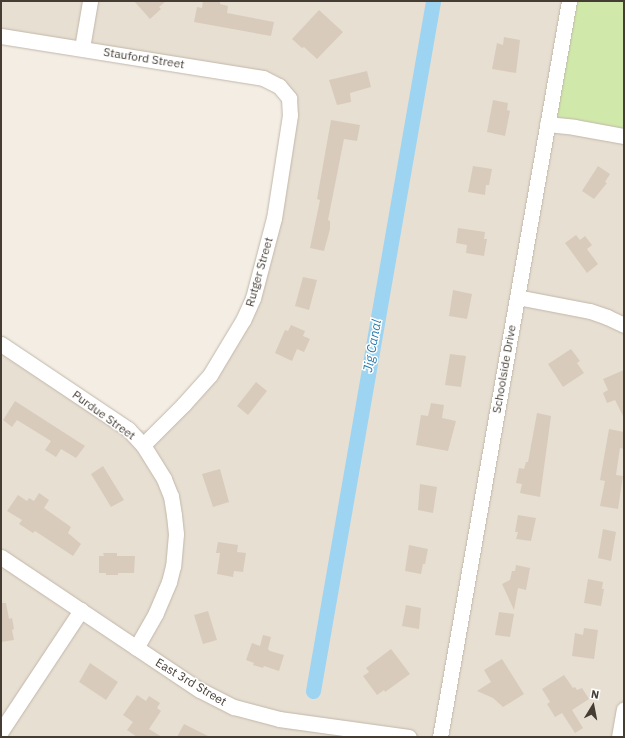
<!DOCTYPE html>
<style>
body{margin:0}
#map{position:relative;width:625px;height:738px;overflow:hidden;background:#f3ede4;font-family:"IBM Plex Sans",sans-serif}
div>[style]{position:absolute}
.residential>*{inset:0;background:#e7dfd2}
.green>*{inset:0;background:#d0e9ab}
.canal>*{height:15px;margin:-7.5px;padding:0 7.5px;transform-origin:7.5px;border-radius:7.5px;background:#9dd4f2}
.building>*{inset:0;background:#d8cbbc}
.roads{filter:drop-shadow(0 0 1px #c1b7a9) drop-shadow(0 0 1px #c1b7a9)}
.minor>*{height:15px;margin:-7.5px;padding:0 7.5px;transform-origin:7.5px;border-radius:7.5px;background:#fff}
span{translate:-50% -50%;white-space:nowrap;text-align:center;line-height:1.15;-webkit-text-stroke:3px #fff;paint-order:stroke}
.street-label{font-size:12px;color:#453d34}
.water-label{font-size:13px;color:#297bac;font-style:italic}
.frame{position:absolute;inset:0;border:2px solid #453d34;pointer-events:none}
.north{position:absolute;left:573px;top:686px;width:40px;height:40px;-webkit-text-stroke:3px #fff;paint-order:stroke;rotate:10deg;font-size:11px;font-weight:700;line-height:16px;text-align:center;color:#453d34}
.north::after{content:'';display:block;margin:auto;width:14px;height:18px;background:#453d34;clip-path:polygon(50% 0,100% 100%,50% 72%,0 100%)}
</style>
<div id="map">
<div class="residential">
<i style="clip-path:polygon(1px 1px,569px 1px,624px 131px,624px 737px,1px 737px,1px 335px,140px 430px,159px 431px,176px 419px,263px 274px,293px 119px,283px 80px,275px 75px,264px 71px,1px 29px)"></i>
</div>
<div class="green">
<i style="clip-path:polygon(569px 1px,624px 1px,624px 131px,556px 117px)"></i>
</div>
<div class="canal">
<i style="left:313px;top:691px;width:700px;rotate:-80.13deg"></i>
</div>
<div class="building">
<i style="clip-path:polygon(134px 1px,166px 1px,159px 7px,161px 9px,150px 19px)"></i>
<i style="clip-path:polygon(203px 1px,220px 1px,220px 4px,228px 6px,227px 13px,274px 22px,271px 36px,194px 22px,197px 7px,202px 8px)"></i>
<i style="clip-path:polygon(319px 10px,343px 32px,317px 59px,304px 47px,302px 48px,292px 39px)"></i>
<i style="clip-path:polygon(504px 37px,520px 40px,516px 73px,492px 69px,497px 43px,503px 45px)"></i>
<i style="clip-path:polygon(367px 71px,371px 87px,350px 93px,351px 102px,337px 105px,329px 80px)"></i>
<i style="clip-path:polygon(493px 100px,508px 103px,507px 110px,510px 111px,505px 136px,487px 132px)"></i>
<i style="clip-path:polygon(331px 120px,360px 125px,357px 141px,344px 139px,328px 220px,330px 221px,330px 229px,324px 251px,310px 248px,320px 200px,317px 199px)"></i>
<i style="clip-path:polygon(473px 166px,492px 169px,489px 185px,486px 185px,485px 195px,468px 192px)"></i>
<i style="clip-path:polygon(598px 166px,610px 174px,605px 182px,607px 183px,594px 199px,582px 191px)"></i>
<i style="clip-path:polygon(458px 228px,485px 232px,484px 239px,487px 239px,484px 256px,466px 253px,467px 245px,456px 243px)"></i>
<i style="clip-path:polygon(576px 235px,580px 240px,585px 236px,592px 245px,587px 249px,598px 264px,587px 273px,565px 243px)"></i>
<i style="clip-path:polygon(303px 277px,317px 280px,309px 310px,295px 306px)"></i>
<i style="clip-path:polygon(453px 290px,472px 294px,467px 319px,449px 316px)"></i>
<i style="clip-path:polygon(291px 325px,305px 331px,303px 336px,310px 339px,304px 352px,297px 349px,292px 361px,275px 353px,285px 330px,288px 331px)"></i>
<i style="clip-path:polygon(571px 349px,580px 361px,577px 363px,584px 373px,563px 387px,548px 364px)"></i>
<i style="clip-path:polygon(450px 354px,466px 356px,461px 387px,445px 385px)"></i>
<i style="clip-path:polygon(624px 370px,624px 418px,615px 400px,607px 403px,603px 393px,608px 390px,603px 379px)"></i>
<i style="clip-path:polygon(256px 382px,267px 391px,248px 415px,237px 406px)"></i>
<i style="clip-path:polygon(15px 401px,85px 446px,76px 458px,61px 449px,56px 457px,45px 450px,51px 441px,17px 420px,12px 427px,3px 420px)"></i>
<i style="clip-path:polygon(431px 403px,444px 405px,442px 418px,456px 421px,448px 451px,416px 445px,421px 415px,428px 416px)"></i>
<i style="clip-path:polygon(537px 413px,551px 416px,540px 497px,520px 493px,522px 484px,516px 483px,519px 468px,524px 469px,526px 462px,528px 462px)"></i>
<i style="clip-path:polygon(609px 429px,624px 432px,624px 449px,620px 448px,616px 475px,623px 476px,618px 509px,600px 506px,605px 481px,600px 480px)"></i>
<i style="clip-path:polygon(103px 466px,124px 500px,111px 507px,91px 474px)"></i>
<i style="clip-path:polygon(220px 469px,229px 502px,213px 507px,202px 474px)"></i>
<i style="clip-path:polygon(420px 484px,437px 487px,433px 513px,418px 510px)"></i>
<i style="clip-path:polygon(39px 493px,49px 500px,44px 508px,71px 527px,68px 533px,81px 544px,73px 556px,35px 531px,33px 533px,19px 524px,22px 520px,7px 511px,18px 495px,27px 501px,29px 498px,34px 501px)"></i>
<i style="clip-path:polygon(518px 515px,536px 518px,531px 541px,516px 539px,518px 532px,515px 532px)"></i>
<i style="clip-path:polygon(603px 529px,616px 532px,611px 561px,598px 558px)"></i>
<i style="clip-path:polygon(218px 542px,238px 545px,237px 552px,246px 553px,243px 572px,234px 571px,233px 577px,217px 574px,220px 553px,216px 553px)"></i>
<i style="clip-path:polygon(409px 545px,428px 549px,425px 564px,423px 564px,421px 574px,405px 571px)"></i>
<i style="clip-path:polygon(103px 553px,117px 553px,117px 556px,135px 556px,134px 573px,118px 573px,118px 575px,106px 575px,106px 573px,99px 573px,99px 556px,104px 556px)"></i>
<i style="clip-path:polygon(516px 565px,530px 568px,526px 590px,518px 588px,514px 610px,502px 584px,510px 580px,512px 571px,515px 571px)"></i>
<i style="clip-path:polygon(588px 579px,603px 582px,602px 589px,604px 589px,601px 606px,584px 603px)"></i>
<i style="clip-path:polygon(1px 603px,6px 603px,9px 619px,12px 618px,14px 629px,12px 630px,14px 640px,1px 642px)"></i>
<i style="clip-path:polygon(406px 605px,421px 608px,419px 629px,402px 626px)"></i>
<i style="clip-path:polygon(208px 611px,217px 640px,203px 644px,194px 615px)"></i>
<i style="clip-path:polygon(499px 612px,514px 614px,510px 637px,495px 635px)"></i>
<i style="clip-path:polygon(584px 628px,598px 630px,594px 659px,572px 656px,575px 633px,583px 635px)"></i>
<i style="clip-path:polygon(263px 635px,271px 637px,268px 649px,270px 651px,284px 655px,279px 671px,264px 666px,263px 668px,253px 665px,254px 663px,246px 660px,252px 643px,260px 646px)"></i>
<i style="clip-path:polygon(391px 649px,410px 674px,385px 692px,384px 690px,377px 695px,363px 676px,369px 672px,366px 668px)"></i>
<i style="clip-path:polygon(502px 659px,524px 694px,503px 707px,493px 698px,477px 691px,491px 682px,484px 670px)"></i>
<i style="clip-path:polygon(90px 663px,118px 682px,106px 700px,79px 682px)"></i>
<i style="clip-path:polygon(564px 675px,573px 688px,575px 687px,577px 690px,582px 688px,589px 699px,572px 710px,583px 728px,575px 733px,562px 713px,555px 717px,547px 704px,550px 702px,542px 689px)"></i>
<i style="clip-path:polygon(137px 695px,146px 701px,149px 696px,160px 703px,157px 708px,161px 711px,149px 729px,162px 737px,137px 737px,127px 730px,133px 722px,123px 715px)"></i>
<i style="clip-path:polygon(184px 724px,210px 737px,177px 737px)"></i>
</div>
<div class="roads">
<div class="minor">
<i style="left:1px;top:36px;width:265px;rotate:9.1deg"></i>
<i style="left:263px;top:78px;width:18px;rotate:27deg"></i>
<i style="left:279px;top:86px;width:16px;rotate:50deg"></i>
<i style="left:289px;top:98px;width:17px;rotate:87deg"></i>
<i style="left:290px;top:115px;width:104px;rotate:98.8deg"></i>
<i style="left:274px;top:218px;width:83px;rotate:104.7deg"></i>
<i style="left:253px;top:298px;width:24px;rotate:114deg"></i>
<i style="left:243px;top:320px;width:64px;rotate:121deg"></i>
<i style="left:210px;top:375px;width:39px;rotate:132deg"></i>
<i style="left:184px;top:404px;width:58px;rotate:135deg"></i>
<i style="left:82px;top:48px;width:48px;rotate:-80.3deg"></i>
<i style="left:547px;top:124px;width:27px;rotate:6deg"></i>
<i style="left:574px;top:127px;width:51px;rotate:10.2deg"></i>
<i style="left:517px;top:297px;width:74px;rotate:10.9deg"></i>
<i style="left:590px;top:311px;width:18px;rotate:19deg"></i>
<i style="left:607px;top:317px;width:19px;rotate:25deg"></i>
<i style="left:1px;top:344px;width:153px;rotate:33.8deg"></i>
<i style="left:128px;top:429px;width:22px;rotate:47deg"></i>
<i style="left:143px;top:445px;width:40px;rotate:58deg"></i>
<i style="left:164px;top:479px;width:18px;rotate:68deg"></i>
<i style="left:171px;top:496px;width:19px;rotate:81deg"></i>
<i style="left:174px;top:515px;width:19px;rotate:84deg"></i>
<i style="left:176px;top:534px;width:32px;rotate:95deg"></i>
<i style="left:173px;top:566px;width:16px;rotate:104deg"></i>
<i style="left:169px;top:582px;width:34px;rotate:113deg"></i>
<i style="left:156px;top:613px;width:40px;rotate:119.7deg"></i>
<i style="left:1px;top:557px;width:239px;rotate:33.8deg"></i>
<i style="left:200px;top:690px;width:38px;rotate:27deg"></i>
<i style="left:234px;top:707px;width:47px;rotate:14.9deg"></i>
<i style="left:279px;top:719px;width:131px;rotate:7.9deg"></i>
<i style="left:1px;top:731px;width:145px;rotate:-56.5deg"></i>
<i style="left:440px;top:737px;width:747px;rotate:-80.06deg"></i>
<i style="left:619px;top:737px;width:28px;rotate:-80deg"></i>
</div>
</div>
<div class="street-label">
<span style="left:144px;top:58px;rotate:9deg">Stauford Street</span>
<span style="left:259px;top:272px;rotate:-74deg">Rutger Street</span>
<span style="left:504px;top:369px;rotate:-80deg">Schoolside Drive</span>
<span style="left:104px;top:415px;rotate:36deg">Purdue Street</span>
<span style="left:191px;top:682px;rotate:31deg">East 3rd Street</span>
</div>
<div class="water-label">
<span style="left:373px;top:346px;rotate:-80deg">Jig Canal</span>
</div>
<div class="frame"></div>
<div class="north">N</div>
</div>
